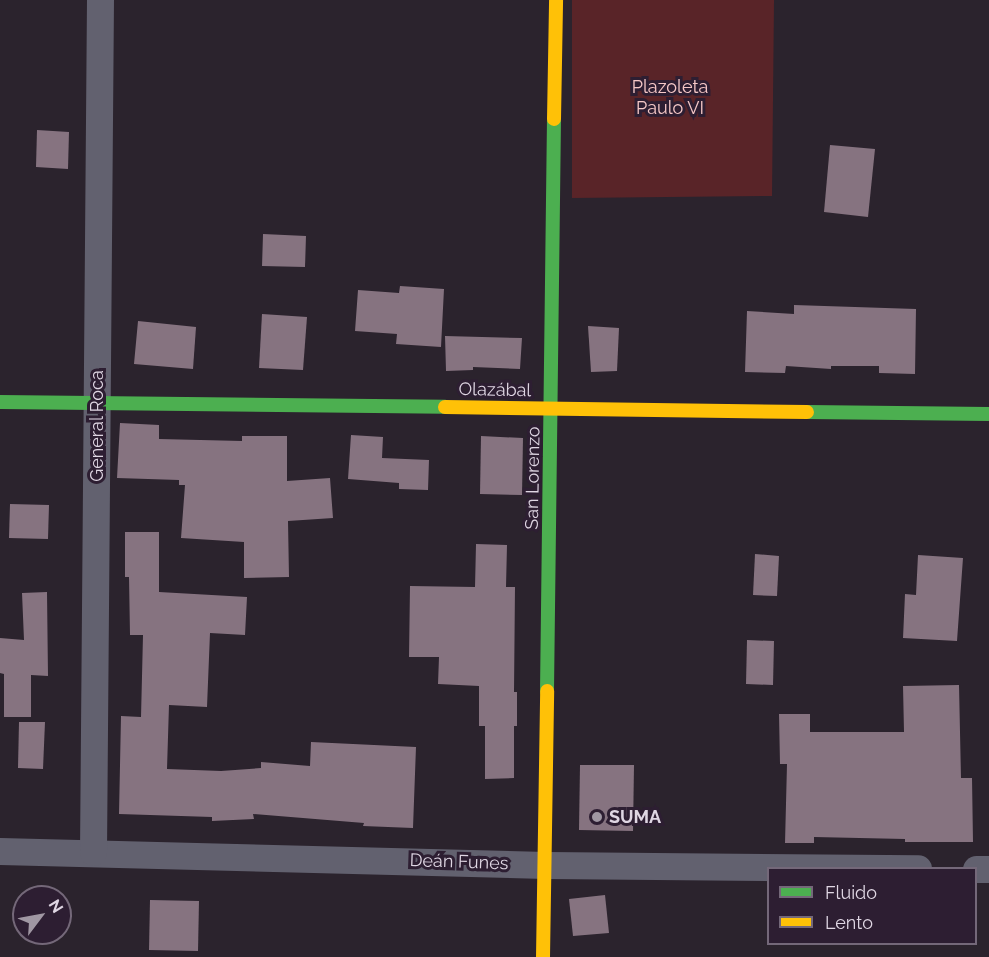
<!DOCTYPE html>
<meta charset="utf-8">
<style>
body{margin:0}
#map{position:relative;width:989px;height:957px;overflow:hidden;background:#2b232d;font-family:Raleway,sans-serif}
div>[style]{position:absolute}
.green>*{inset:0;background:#592428}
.building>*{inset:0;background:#867380}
.street>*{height:27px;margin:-13.5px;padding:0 13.5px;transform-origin:13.5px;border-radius:13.5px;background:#62616f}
.fast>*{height:14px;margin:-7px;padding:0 7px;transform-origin:7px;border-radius:7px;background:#4caf50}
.slow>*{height:14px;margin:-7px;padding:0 7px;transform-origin:7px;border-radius:7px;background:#ffc107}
.dots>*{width:16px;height:16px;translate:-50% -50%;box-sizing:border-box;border:3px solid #2d1e32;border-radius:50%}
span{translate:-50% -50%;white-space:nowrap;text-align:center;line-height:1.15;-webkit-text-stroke:6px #2d1e32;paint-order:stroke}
.park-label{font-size:18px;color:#f6c8c7}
.street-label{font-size:18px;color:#dfd6e3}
.poi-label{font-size:18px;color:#dfd6e3;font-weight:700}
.left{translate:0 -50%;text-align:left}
.legend{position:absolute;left:767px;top:867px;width:210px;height:78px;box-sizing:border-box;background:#2d1e32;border:2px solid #746879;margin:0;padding:8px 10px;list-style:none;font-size:18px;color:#dfd6e3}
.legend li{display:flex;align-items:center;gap:12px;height:30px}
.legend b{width:30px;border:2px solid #746879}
.north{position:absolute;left:12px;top:885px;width:60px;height:60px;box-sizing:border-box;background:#2d1e32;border:2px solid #746879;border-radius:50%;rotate:58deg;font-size:16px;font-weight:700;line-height:24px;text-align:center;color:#dfd6e3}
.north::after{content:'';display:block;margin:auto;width:21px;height:27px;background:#a097a3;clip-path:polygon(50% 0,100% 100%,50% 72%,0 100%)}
</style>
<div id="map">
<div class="green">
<i style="clip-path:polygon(572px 0,774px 0,772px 196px,572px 198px)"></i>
</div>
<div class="building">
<i style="clip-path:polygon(37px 130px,69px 132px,68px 169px,36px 167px)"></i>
<i style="clip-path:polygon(830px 145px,875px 149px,868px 217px,824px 212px)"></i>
<i style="clip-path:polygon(263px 234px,306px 236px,305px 267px,262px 266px)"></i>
<i style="clip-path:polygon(400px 286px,444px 289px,441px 347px,396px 344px,397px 334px,355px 331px,358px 290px,399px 293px)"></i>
<i style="clip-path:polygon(794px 305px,916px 309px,915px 374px,879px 373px,879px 366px,831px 366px,831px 369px,786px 366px,785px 373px,745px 372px,747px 311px,794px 314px)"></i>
<i style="clip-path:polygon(262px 314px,307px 317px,303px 370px,259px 368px)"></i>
<i style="clip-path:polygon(138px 321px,196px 327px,193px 369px,134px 364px)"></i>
<i style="clip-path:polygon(588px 326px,619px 328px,617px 371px,591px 372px)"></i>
<i style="clip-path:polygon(445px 336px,522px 338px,520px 369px,473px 367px,473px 370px,446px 371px)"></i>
<i style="clip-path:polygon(120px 423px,159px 425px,159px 439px,242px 441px,242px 436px,287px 436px,287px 481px,330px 478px,333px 518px,288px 521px,289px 577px,244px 578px,244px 542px,181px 538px,185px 485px,179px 485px,179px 480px,117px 478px)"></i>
<i style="clip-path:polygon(351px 435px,383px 437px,382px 458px,429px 460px,428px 490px,399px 489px,399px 483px,348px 479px)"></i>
<i style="clip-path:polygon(481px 436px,523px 438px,522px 495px,480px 494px)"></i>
<i style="clip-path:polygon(10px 504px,49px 505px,48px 539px,9px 538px)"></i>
<i style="clip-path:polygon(125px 532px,159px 532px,159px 592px,247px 597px,245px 635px,210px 633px,207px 707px,169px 705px,167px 769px,221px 771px,261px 768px,261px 762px,310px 766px,311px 742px,416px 747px,413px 828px,363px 826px,364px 823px,253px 814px,254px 819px,212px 821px,212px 817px,119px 814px,121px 716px,141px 717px,143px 635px,130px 635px,129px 577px,125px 577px)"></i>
<i style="clip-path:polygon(476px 544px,507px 545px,506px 587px,515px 587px,514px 692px,517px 692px,517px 726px,514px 726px,514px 778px,485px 779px,485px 726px,479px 726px,479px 686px,438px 684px,439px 657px,409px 657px,410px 586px,475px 587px)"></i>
<i style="clip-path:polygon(755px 554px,779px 556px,777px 596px,753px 595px)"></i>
<i style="clip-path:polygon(918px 555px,963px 558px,957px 641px,903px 638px,905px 594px,916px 595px)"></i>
<i style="clip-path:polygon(47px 592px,48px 676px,31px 675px,31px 717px,4px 717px,4px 674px,0 673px,0 638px,24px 640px,22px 593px)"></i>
<i style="clip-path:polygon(747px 640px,774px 641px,773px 685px,746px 684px)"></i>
<i style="clip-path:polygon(959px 685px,961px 778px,972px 778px,973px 842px,905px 842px,905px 839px,814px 837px,814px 843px,785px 843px,787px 764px,780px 764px,779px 714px,810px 714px,810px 732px,904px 732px,903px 686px)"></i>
<i style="clip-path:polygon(19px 722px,45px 722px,43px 769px,18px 768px)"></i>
<i style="clip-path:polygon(580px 765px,634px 765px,633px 831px,579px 830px)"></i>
<i style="clip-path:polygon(605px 895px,609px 933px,573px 936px,569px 899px)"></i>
<i style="clip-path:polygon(150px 900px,199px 901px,198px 951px,149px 950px)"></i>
</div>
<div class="street">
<i style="left:0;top:851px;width:546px;rotate:1.47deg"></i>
<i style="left:546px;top:865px;width:372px;rotate:0.5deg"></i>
<i style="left:93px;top:852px;width:852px;rotate:-89.53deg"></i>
<i style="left:976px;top:869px;width:13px"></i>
</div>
<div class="fast">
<i style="left:0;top:402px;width:445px;rotate:0.6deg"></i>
<i style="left:807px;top:412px;width:182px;rotate:0.6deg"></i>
<i style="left:547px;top:691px;width:572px;rotate:-89.3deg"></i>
</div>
<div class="slow">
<i style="left:554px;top:119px;width:119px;rotate:-89deg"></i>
<i style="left:445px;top:407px;width:362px;rotate:0.8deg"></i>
<i style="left:543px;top:957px;width:266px;rotate:-89.1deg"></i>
</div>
<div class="dots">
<i style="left:597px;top:817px;background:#a097a3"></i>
</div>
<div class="park-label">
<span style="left:670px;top:98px">Plazoleta<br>Paulo VI</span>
</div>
<div class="street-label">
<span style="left:495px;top:390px;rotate:1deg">Olazábal</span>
<span style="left:97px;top:426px;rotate:-90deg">General Roca</span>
<span style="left:533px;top:478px;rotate:-89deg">San Lorenzo</span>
<span style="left:459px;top:862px;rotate:2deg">Deán Funes</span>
</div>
<div class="poi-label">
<span class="left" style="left:609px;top:817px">SUMA</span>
</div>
<ul class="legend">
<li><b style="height:8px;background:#4caf50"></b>Fluido</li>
<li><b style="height:8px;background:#ffc107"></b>Lento</li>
</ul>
<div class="north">N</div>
</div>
